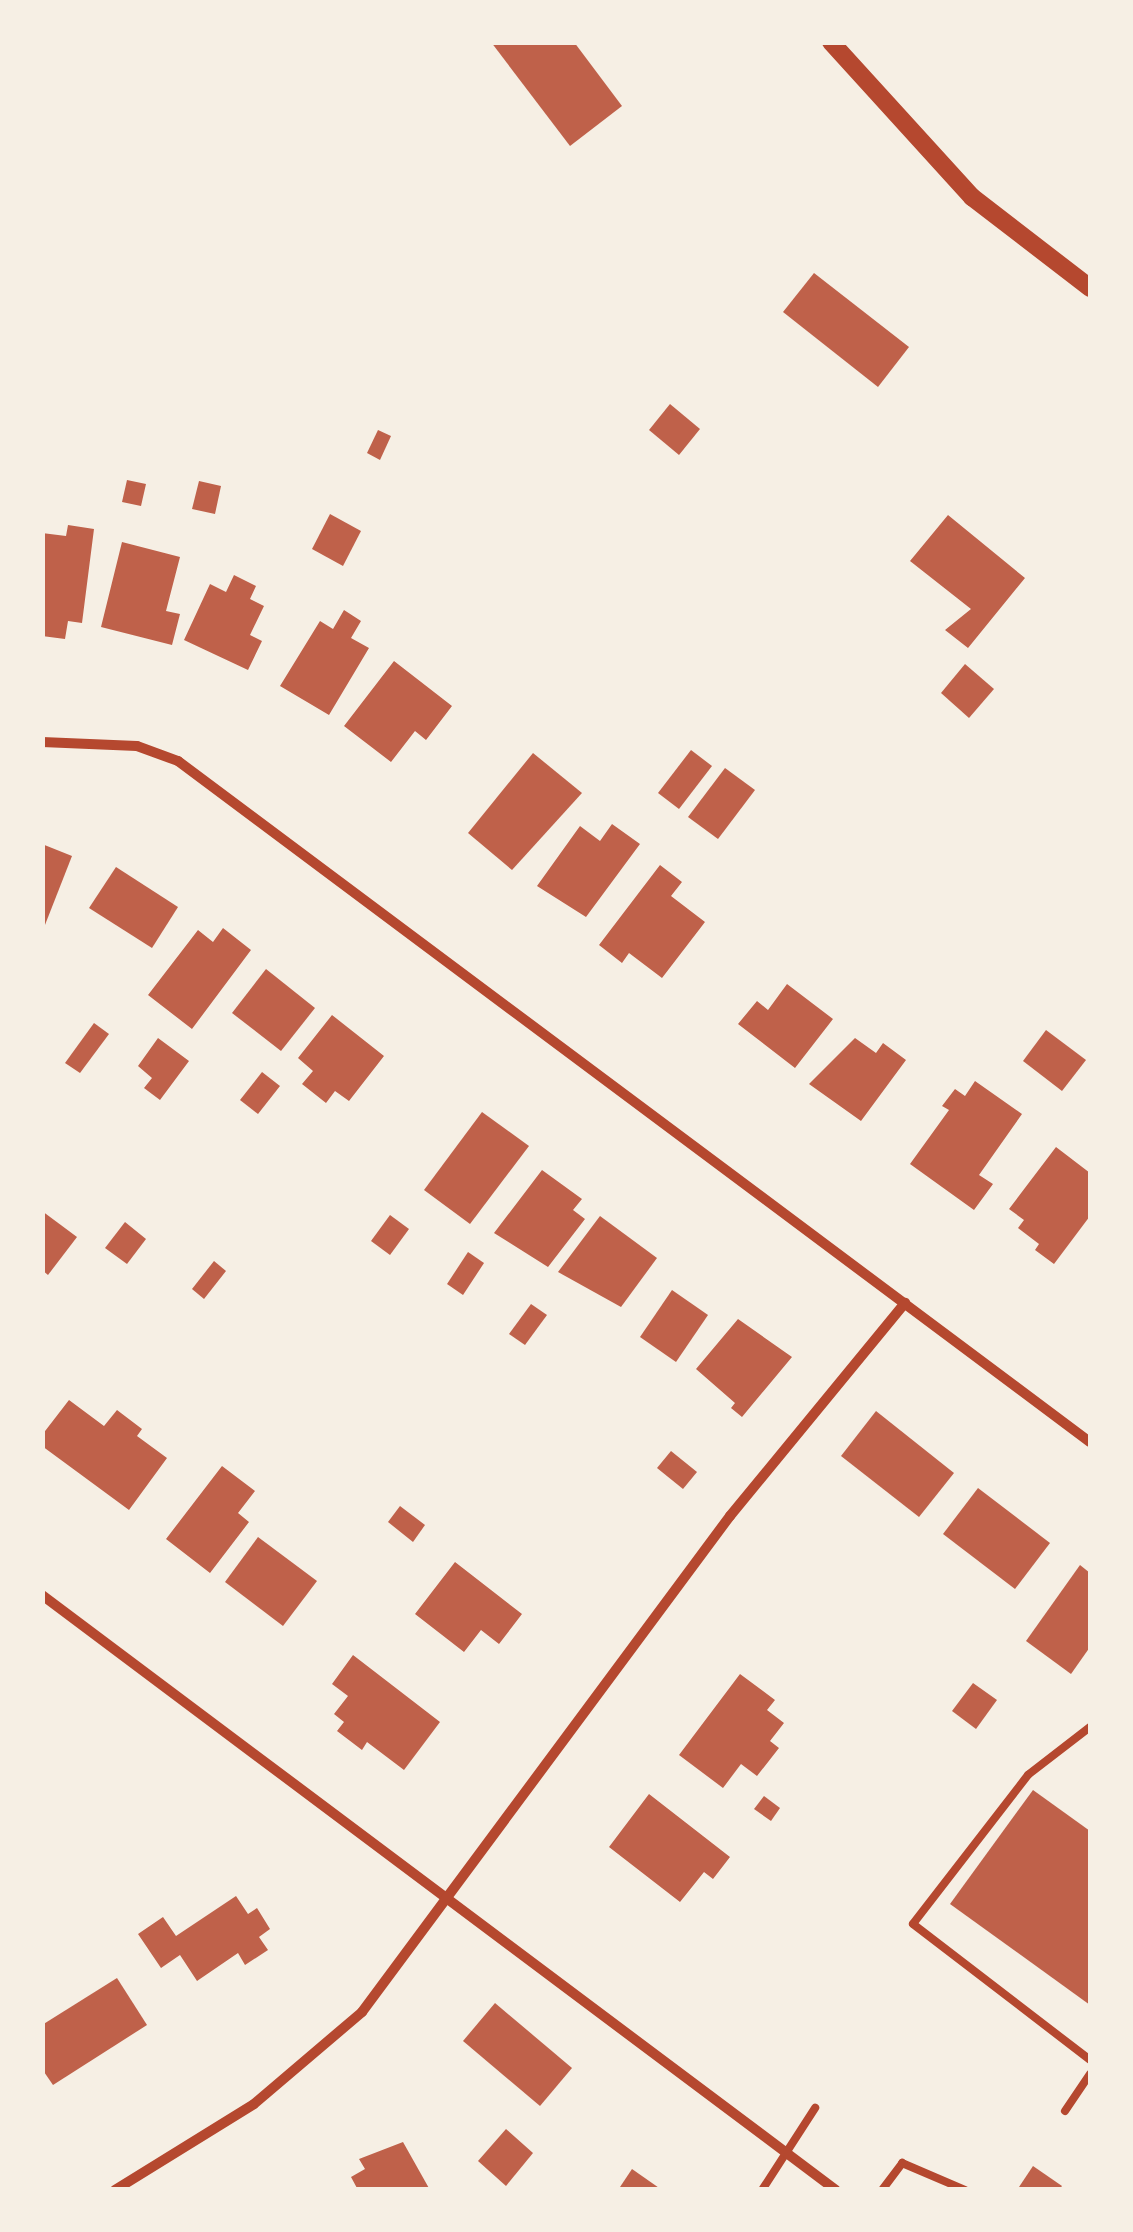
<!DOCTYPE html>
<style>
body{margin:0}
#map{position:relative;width:1133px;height:2232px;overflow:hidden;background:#f6efe4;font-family:"Sofia Sans Condensed",sans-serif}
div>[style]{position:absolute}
.building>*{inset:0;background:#bf614a}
.service>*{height:8px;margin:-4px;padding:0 4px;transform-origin:4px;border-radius:4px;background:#b5482f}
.minor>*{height:10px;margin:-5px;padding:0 5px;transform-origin:5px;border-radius:5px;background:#b5482f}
.tertiary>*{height:18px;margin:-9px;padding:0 9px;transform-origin:9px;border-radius:9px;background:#b5482f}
span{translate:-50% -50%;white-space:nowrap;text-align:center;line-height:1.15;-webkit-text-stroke:10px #f6efe4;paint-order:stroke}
.frame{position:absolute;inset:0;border:45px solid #f6efe4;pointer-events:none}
</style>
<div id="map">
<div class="building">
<i style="clip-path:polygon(491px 42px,574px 42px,622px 106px,570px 146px)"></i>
<i style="clip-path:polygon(814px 273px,909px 347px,878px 387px,783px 312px)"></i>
<i style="clip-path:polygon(670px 404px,700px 429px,679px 455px,649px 430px)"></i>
<i style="clip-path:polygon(378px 430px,391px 436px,380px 460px,367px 453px)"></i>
<i style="clip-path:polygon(127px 480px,146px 484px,141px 506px,122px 502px)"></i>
<i style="clip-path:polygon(199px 481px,221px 486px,215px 514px,192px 509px)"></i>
<i style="clip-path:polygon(330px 514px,361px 531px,343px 566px,312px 549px)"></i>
<i style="clip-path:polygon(948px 515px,1025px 578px,968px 648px,945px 630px,971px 609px,910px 561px)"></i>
<i style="clip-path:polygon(68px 525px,94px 529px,82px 623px,68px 621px,65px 639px,42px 636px,42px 533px,66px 536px)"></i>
<i style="clip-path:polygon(122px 542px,180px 557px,166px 611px,180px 614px,172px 645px,101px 627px)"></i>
<i style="clip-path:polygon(234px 575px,256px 586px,250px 599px,264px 606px,250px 635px,262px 641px,248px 670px,184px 640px,210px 584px,226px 592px)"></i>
<i style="clip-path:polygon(344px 610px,361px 621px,351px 638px,369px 648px,329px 715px,280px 686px,320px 621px,333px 629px)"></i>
<i style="clip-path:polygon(394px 661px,452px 706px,426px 740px,415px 731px,391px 762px,344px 726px)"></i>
<i style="clip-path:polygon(965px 664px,994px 689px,969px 718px,941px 693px)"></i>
<i style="clip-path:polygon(691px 750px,712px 766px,679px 809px,658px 793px)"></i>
<i style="clip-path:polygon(533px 753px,582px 793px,512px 870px,468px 833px)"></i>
<i style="clip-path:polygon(725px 768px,755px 790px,718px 839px,688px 817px)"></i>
<i style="clip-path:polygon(612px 824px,640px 844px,586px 917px,537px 886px,580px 826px,600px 841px)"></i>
<i style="clip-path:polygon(42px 844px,72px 856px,43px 930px,42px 930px)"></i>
<i style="clip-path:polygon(660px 865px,682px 882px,671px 896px,705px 922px,662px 978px,629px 953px,622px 963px,599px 945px)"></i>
<i style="clip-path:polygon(116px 867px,178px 907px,152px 948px,89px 908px)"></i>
<i style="clip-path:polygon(223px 928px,251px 950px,192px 1029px,148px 995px,198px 930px,213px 942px)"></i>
<i style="clip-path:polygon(266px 969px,315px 1008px,281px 1051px,232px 1013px)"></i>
<i style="clip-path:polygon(787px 984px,833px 1019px,795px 1068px,738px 1024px,757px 1001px,768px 1010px)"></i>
<i style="clip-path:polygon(332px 1015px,384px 1056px,349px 1101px,335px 1091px,326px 1103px,302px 1084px,313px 1071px,298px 1058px)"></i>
<i style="clip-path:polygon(94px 1023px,109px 1034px,80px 1073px,65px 1063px)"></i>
<i style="clip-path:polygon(1046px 1030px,1086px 1060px,1062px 1091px,1023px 1061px)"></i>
<i style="clip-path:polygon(158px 1038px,189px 1061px,160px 1100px,144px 1088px,152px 1078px,138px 1066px)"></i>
<i style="clip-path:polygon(855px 1038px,876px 1053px,883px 1043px,906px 1060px,861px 1121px,809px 1084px)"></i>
<i style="clip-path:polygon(262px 1072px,280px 1086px,258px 1114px,240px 1100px)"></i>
<i style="clip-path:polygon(975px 1081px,1022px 1114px,979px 1175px,993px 1184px,974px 1210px,910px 1164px,949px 1110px,942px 1106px,955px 1089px,965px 1096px)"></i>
<i style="clip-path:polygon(482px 1112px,529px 1146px,470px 1224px,424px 1190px)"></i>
<i style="clip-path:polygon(1056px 1147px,1090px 1173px,1090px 1216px,1054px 1264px,1035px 1250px,1039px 1244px,1018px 1228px,1024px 1220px,1009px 1209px)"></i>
<i style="clip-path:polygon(542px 1170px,582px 1199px,573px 1210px,585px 1219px,548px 1267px,494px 1233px)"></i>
<i style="clip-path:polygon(42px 1211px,77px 1237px,48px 1275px,42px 1270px)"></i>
<i style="clip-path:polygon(390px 1215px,409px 1229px,390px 1255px,371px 1241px)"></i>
<i style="clip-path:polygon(600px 1216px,657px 1258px,621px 1307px,558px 1272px)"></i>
<i style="clip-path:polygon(125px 1222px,146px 1239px,127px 1264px,105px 1248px)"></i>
<i style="clip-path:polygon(468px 1252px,484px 1263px,463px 1295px,447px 1284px)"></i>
<i style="clip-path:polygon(214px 1261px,226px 1271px,204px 1299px,192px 1289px)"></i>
<i style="clip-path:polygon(672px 1290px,708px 1315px,676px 1362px,640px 1337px)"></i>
<i style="clip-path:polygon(531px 1304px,547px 1315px,525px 1345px,509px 1334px)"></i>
<i style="clip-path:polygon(738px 1319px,792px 1357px,742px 1417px,731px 1408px,735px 1403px,696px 1369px)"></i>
<i style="clip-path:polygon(69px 1400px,104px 1426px,117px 1410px,142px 1429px,137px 1436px,167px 1458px,129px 1510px,42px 1446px,42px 1435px)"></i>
<i style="clip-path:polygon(876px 1411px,954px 1473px,919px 1517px,841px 1456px)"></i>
<i style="clip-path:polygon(671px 1451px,697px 1472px,683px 1489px,657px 1468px)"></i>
<i style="clip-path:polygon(222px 1466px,255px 1491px,238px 1513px,249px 1522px,210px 1573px,166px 1539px)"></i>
<i style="clip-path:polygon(978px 1488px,1050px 1543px,1015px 1589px,943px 1534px)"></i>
<i style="clip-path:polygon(400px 1506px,425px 1525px,413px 1542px,388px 1522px)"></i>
<i style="clip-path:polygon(258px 1537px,317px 1581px,283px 1626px,225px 1582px)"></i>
<i style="clip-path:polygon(455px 1562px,522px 1614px,499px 1644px,481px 1630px,464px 1652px,415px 1614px)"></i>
<i style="clip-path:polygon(1080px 1565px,1090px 1573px,1090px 1647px,1071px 1674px,1026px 1641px)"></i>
<i style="clip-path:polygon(353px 1655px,440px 1722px,404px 1770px,367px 1742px,362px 1750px,337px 1731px,344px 1722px,334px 1714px,348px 1696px,332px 1684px)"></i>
<i style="clip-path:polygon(740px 1674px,775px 1700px,767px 1710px,784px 1723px,770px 1741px,779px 1748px,757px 1776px,741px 1764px,723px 1788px,679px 1755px)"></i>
<i style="clip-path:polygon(973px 1683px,997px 1700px,976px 1729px,952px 1711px)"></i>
<i style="clip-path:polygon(1033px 1790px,1090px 1831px,1090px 2005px,950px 1904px)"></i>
<i style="clip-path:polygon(649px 1794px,730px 1857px,713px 1879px,704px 1872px,680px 1902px,609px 1847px)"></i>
<i style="clip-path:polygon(764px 1796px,780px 1808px,771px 1821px,754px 1809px)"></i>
<i style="clip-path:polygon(236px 1896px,248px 1914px,257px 1908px,270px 1929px,259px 1937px,268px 1950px,245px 1965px,238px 1953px,197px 1981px,180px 1955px,161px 1968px,138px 1934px,163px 1917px,176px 1936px)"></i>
<i style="clip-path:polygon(117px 1978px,147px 2025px,53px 2085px,42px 2069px,42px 2025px)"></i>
<i style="clip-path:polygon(495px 2003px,572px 2068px,540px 2106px,463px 2041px)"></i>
<i style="clip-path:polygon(506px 2129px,533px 2153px,506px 2186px,478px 2161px)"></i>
<i style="clip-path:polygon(403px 2142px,430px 2190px,358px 2190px,351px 2177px,365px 2169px,359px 2159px)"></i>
<i style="clip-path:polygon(1033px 2166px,1062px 2186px,1059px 2190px,1017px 2190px)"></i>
<i style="clip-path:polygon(632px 2169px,662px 2190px,618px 2190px)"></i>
</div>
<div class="service">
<i style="left:1090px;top:1727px;width:78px;rotate:142.3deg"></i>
<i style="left:1028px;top:1775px;width:188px;rotate:127.7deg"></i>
<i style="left:913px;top:1924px;width:223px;rotate:37.5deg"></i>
<i style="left:1065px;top:2111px;width:45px;rotate:-56deg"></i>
<i style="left:762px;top:2190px;width:98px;rotate:-57.1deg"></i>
<i style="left:882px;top:2190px;width:34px;rotate:-53deg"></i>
<i style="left:902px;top:2163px;width:69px;rotate:23.2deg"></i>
</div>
<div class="minor">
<i style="left:42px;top:742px;width:95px;rotate:2.4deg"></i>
<i style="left:137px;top:746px;width:44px;rotate:20.1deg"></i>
<i style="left:178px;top:761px;width:1138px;rotate:36.75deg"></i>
<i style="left:42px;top:1595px;width:992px;rotate:36.85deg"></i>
<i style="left:115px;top:2190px;width:163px;rotate:-31.7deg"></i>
<i style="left:254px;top:2104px;width:142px;rotate:-40.4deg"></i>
<i style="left:362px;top:2012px;width:618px;rotate:-53.43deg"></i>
<i style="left:730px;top:1516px;width:276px;rotate:-50.6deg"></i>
</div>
<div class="tertiary">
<i style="left:831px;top:42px;width:210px;rotate:47.7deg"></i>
<i style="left:972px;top:197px;width:149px;rotate:37.6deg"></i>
</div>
<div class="frame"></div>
</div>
